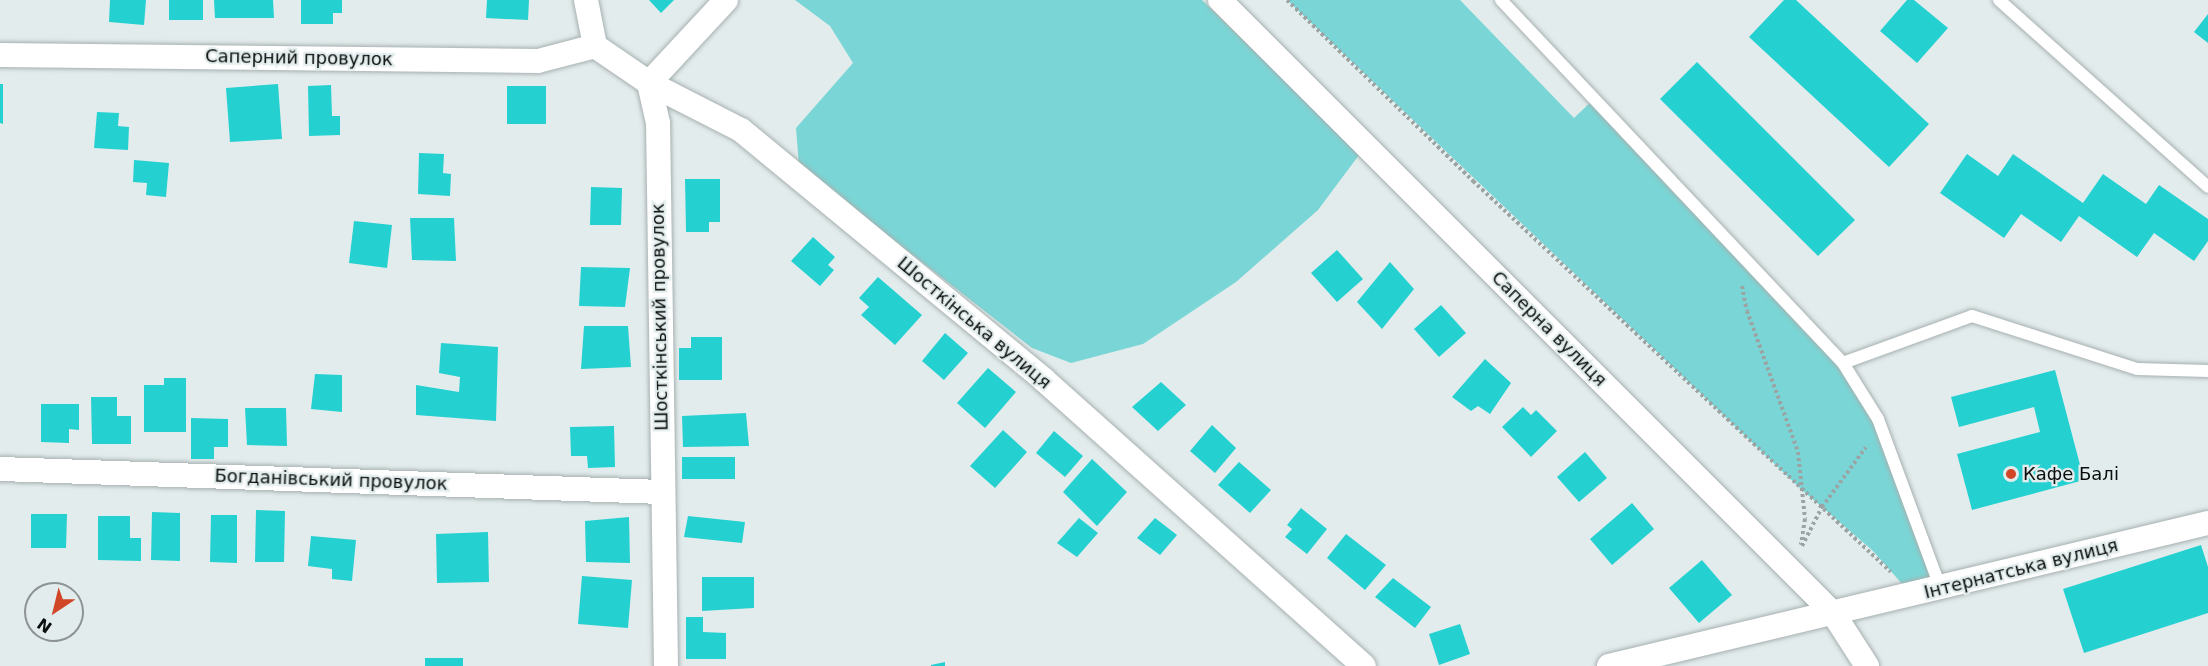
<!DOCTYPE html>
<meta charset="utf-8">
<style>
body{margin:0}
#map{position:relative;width:2208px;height:666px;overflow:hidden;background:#e3ecec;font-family:"DejaVu Sans",sans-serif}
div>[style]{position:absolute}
.green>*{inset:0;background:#7ad6d6}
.building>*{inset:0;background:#25d0d1}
.path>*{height:4px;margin-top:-2px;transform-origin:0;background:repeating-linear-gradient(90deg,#9ca3a3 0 3px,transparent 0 6px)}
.roads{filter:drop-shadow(0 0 2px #a7b0b0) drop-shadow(0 0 2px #a7b0b0)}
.lane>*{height:12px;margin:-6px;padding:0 6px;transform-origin:6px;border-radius:6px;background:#fff}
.street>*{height:24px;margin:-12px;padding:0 12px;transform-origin:12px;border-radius:12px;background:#fff}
.dots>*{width:16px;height:16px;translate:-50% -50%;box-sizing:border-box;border:3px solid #e3ecec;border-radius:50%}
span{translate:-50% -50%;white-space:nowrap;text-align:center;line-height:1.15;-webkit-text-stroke:4.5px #e3ecec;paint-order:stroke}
.street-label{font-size:18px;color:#0b0e0e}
.poi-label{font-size:18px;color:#0b0e0e}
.left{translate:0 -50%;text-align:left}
.north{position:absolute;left:24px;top:582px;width:60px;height:60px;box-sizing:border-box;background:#e3ecec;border:2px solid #8d9393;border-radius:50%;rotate:215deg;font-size:16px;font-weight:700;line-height:24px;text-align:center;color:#0b0e0e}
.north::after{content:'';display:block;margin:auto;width:21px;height:27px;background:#d04626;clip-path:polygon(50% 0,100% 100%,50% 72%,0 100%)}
</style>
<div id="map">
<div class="green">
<i style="clip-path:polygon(795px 0,1202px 0,1359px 155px,1318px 210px,1236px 282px,1143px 344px,1071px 363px,1032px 348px,799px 166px,796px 128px,853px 63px,830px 26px)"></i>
<i style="clip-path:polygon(1287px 0,1460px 0,1574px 118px,1594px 99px,1843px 363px,1878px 419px,1941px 589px,1912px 595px,1872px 550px,1802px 490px)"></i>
</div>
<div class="building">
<i style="clip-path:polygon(110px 0,146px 0,144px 25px,109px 22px)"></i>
<i style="clip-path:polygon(169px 0,203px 0,203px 20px,169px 20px)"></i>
<i style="clip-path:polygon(214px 0,273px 0,274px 18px,215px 18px)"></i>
<i style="clip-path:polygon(301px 0,342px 0,342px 13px,333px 13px,333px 24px,301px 24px)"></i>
<i style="clip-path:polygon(487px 0,529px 0,528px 20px,486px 18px)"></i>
<i style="clip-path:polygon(649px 0,674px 0,661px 13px)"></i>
<i style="clip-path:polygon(1784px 0,1796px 0,1929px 124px,1889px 167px,1749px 37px)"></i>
<i style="clip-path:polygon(1907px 0,1914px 0,1948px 28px,1917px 63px,1880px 31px)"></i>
<i style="clip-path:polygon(2208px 14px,2208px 43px,2194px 32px)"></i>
<i style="clip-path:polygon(1697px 62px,1855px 220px,1818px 256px,1660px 99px)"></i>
<i style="clip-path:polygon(0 84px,3px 84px,3px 124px,0 123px)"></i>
<i style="clip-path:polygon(278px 84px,282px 139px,230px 142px,226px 88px)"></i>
<i style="clip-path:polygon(331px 85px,332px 116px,340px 116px,340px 135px,309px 136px,308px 86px)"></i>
<i style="clip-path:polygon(507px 86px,546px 86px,546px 124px,507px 124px)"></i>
<i style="clip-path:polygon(97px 112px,119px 113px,118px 126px,129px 127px,128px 150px,94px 148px)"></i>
<i style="clip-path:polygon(419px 153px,444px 154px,443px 173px,451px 174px,450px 196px,418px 194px)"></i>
<i style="clip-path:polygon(1967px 154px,1998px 176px,2013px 154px,2083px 203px,2103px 174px,2146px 204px,2159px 185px,2208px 219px,2208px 241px,2194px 261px,2154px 233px,2137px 257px,2079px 216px,2061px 242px,2021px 214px,2004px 238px,1940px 193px)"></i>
<i style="clip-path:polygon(134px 160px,169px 163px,166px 197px,146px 195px,147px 183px,133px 182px)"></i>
<i style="clip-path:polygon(685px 179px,720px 179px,720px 222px,709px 222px,709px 232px,686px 232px)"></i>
<i style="clip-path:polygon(591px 187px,622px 188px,621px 225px,590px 225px)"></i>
<i style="clip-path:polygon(410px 218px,454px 218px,456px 261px,412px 260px)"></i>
<i style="clip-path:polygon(354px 221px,392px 225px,387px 268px,349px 263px)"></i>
<i style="clip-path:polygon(813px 237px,835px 257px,828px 265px,834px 270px,820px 286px,791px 261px)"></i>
<i style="clip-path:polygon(1337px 250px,1363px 279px,1337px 302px,1311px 273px)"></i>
<i style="clip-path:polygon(1390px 262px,1414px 289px,1382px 329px,1357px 302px)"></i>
<i style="clip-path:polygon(581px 267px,630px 268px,625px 307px,579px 306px)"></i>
<i style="clip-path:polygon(878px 277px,922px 315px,895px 345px,861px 315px,869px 307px,859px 298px)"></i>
<i style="clip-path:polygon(1441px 305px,1466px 333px,1439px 357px,1414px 329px)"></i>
<i style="clip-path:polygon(584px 326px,628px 326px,631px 367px,581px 369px)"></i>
<i style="clip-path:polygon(945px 333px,968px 353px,944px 380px,922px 361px)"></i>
<i style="clip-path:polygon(691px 337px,722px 337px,722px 380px,679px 380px,679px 348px,691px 348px)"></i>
<i style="clip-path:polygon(441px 343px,498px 347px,496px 421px,416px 415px,416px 385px,459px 392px,460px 377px,439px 373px)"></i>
<i style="clip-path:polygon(1485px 359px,1511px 383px,1490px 414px,1478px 406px,1471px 411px,1452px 397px)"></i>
<i style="clip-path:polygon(988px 368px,1016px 392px,985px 428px,957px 403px)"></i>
<i style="clip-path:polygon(2055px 370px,2084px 480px,1972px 510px,1957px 454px,2040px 432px,2034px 407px,1959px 427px,1951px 397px)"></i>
<i style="clip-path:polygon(315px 374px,342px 375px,342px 412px,311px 409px)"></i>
<i style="clip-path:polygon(164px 378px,186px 378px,186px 432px,144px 432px,144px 385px,164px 385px)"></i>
<i style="clip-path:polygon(1161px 382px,1186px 405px,1158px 431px,1132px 407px)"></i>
<i style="clip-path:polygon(91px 397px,117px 397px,117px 416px,131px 416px,131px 444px,92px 444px)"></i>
<i style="clip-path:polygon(41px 404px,79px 404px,79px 430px,69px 429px,69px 443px,41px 442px)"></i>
<i style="clip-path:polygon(1523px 407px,1531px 415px,1536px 410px,1557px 431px,1531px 457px,1502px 427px)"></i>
<i style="clip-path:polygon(245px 408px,286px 408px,287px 446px,247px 445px)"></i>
<i style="clip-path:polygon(746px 413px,749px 446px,683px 447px,682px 416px)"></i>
<i style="clip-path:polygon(191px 418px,228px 419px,228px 447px,214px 447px,214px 459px,191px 459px)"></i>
<i style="clip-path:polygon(1212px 425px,1236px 448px,1215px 473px,1190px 451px)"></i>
<i style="clip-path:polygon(614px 426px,615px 467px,588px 468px,587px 456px,571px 456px,570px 427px)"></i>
<i style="clip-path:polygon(1003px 430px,1027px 452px,995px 488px,970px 466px)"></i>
<i style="clip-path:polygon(1054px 431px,1083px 456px,1065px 477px,1036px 453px)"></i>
<i style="clip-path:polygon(1585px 452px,1607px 478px,1579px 502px,1557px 477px)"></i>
<i style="clip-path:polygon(682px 457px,735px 457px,735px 479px,682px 479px)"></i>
<i style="clip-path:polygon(1092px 459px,1127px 492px,1097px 526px,1063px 492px)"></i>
<i style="clip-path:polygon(1239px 462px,1271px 490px,1250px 513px,1218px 485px)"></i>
<i style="clip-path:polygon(1632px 503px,1654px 529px,1612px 565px,1590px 539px)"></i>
<i style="clip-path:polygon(1301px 508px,1327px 529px,1307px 554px,1285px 537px,1292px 529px,1287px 525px)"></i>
<i style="clip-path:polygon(256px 510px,285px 511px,284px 562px,255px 562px)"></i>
<i style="clip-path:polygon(152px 512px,180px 513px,180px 561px,151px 560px)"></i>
<i style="clip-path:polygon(31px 514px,67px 514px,66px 548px,31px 548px)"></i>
<i style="clip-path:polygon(211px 515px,237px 515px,237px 563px,210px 562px)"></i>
<i style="clip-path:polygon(98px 516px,130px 516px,130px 538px,141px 538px,141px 561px,98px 560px)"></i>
<i style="clip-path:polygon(688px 516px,745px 522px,742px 543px,684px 537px)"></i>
<i style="clip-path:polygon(629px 517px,630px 563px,586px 562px,585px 521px)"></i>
<i style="clip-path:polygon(1079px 518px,1098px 533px,1077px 557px,1057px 543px)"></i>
<i style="clip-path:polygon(1155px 518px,1177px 535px,1160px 555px,1137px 538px)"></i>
<i style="clip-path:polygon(488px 532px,489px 582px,437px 583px,436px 534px)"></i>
<i style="clip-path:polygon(1346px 534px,1386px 565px,1365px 590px,1327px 558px)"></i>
<i style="clip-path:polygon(311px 536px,356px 540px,352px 581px,332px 579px,332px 569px,308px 566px)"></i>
<i style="clip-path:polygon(2201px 545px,2208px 567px,2208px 613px,2084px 653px,2063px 589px)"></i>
<i style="clip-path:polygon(1702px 560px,1732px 595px,1699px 623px,1669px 588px)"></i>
<i style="clip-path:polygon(582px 576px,632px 580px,628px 628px,578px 624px)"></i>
<i style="clip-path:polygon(702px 577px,754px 577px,754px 608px,702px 611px)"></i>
<i style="clip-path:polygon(1393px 578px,1431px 607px,1415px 628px,1375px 597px)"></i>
<i style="clip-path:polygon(686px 617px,703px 617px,703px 632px,726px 633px,726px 659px,686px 659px)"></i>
<i style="clip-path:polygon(1460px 624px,1470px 654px,1439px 665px,1429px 634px)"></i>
<i style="clip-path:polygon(425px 658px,463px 658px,463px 666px,425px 666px)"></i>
<i style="clip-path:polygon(945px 662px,945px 666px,931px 666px,931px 665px)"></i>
</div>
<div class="path">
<i style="left:1287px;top:0;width:260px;rotate:44.2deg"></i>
<i style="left:1473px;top:181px;width:572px;rotate:43.09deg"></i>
<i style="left:1742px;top:286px;width:25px;rotate:79deg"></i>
<i style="left:1747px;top:311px;width:150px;rotate:70.1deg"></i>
<i style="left:1798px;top:452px;width:67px;rotate:84deg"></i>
<i style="left:1805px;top:519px;width:26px;rotate:99deg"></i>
<i style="left:1802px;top:546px;width:44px;rotate:-62.9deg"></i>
<i style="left:1822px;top:507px;width:74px;rotate:-53.7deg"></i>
</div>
<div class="roads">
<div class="lane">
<i style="left:1501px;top:0;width:499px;rotate:46.7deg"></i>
<i style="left:1843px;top:363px;width:66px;rotate:58deg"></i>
<i style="left:1878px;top:419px;width:181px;rotate:69.7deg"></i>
<i style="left:1999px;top:0;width:280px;rotate:41.8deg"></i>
<i style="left:1843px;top:363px;width:137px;rotate:-20deg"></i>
<i style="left:1972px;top:316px;width:173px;rotate:17.8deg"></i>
<i style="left:2137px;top:369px;width:71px;rotate:1.6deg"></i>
</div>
<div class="street">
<i style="left:586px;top:0;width:47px;rotate:78.9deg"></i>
<i style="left:595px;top:46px;width:65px;rotate:34.4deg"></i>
<i style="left:649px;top:83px;width:103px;rotate:27.1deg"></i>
<i style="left:741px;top:130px;width:393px;rotate:39.5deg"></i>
<i style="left:1044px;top:380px;width:429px;rotate:41.8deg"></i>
<i style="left:1220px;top:0;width:867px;rotate:45deg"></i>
<i style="left:1833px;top:613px;width:63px;rotate:57.3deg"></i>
<i style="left:0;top:55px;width:538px;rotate:0.64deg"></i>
<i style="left:538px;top:61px;width:59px;rotate:-14.7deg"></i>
<i style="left:0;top:469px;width:662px;rotate:1.99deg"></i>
<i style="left:666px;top:666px;width:543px;rotate:-90.84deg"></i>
<i style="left:658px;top:123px;width:41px;rotate:-102.7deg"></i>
<i style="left:649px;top:83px;width:113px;rotate:-47.1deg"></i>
<i style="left:1609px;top:666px;width:616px;rotate:-13.43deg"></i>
</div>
</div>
<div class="dots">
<i style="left:2011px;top:474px;background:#d04626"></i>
</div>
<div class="street-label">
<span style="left:299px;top:58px;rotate:1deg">Саперний провулок</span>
<span style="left:660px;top:317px;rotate:-91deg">Шосткінський провулок</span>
<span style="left:974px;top:323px;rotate:40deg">Шосткінська вулиця</span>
<span style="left:1549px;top:329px;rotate:45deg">Саперна вулиця</span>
<span style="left:331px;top:480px;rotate:2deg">Богданівський провулок</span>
<span style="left:2021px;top:569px;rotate:-14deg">Інтернатська вулиця</span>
</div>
<div class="poi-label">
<span class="left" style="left:2023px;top:474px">Кафе Балі</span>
</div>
<div class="north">N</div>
</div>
